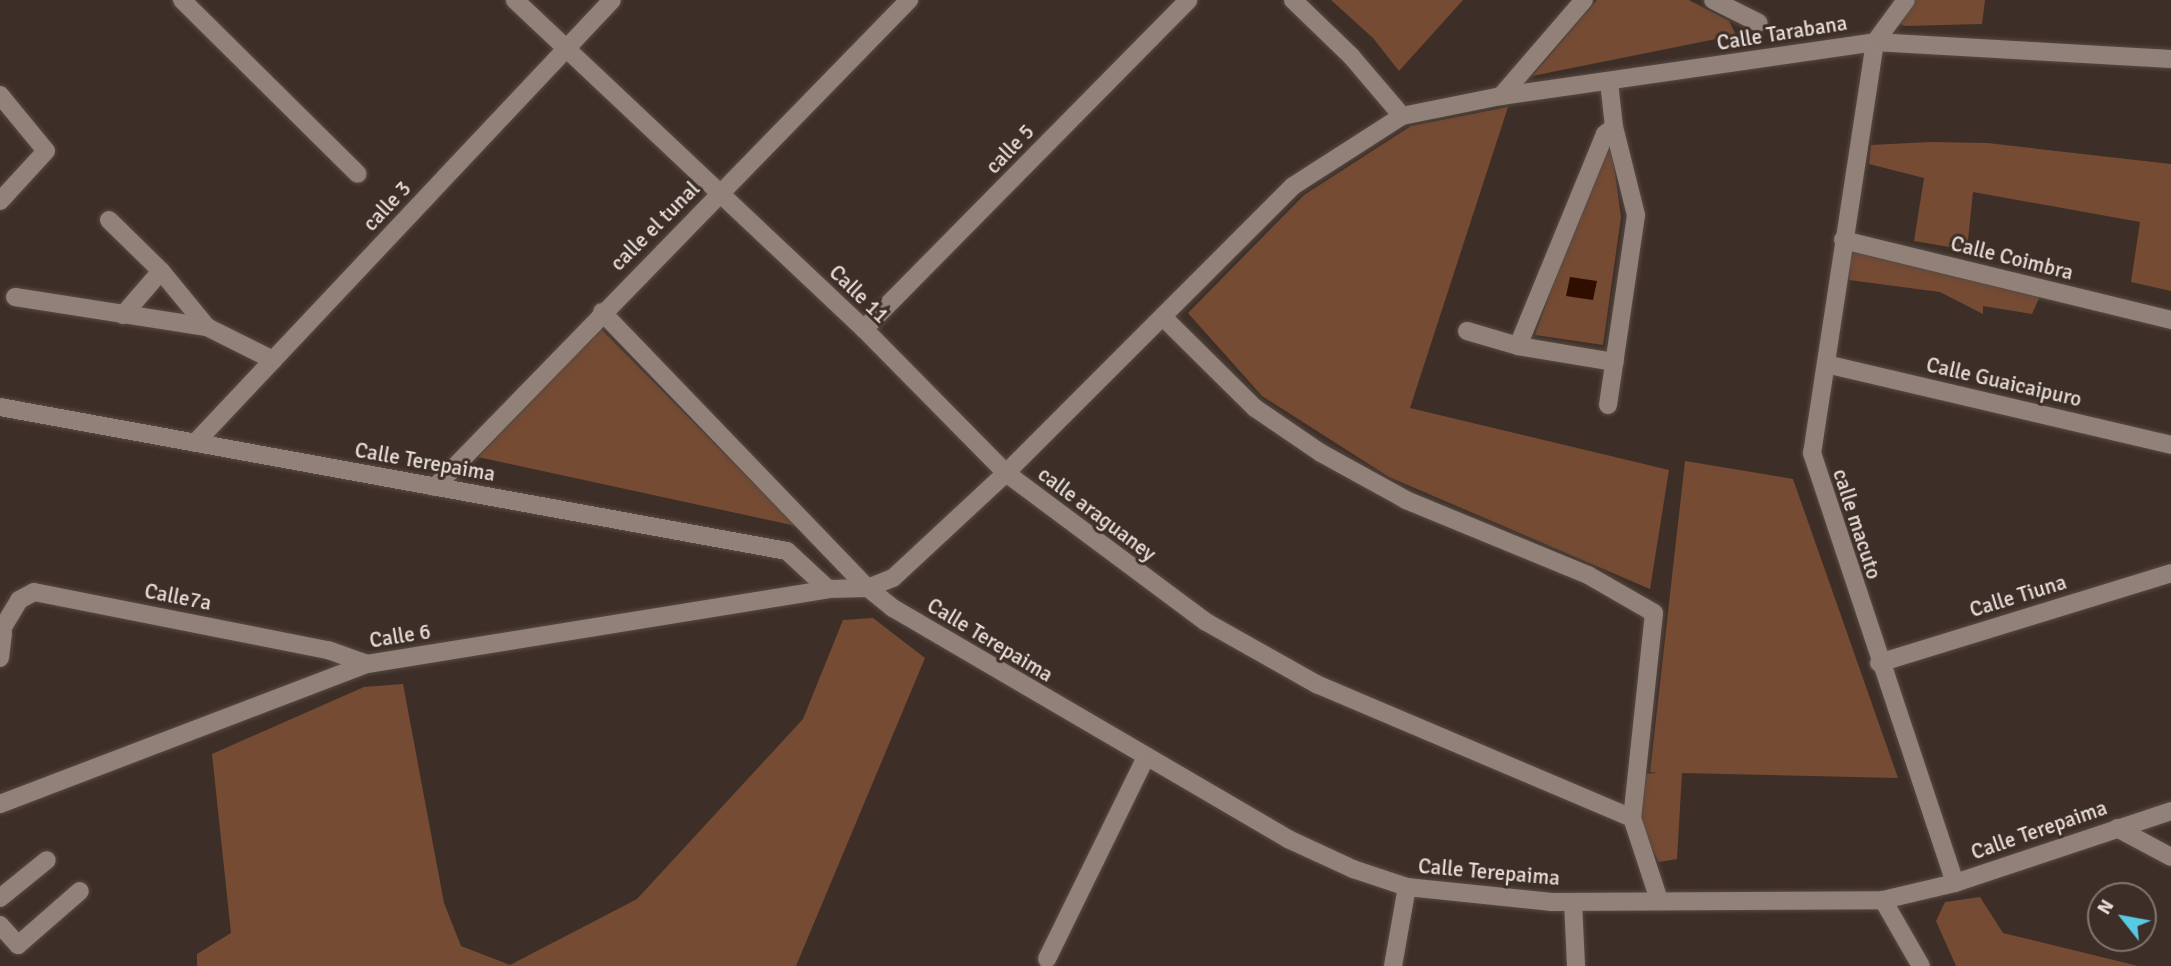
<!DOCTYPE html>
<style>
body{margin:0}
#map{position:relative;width:2171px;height:966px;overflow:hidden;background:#3d2f27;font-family:Signika,sans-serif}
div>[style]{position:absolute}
.green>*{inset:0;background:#764b33}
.water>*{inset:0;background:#2f0e00}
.roads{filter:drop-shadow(0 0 2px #574a44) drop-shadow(0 0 2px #574a44)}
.street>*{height:18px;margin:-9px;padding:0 9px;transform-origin:9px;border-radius:9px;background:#928178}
span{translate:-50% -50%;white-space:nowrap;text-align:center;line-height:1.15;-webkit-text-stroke:6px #3d2f27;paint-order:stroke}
.street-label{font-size:21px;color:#e7ddd8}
.north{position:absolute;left:2087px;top:882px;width:70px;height:70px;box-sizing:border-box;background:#3d2f27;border:2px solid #81756e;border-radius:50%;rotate:301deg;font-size:19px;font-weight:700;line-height:28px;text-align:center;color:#e7ddd8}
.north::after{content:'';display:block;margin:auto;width:24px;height:32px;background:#59c8e4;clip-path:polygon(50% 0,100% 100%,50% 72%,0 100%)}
</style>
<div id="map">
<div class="green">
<i style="clip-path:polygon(1331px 0,1463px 0,1399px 71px,1373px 38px)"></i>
<i style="clip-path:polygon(1597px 0,1689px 0,1729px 21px,1736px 35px,1532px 76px)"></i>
<i style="clip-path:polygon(1910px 0,1985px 0,1982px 24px,1904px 26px,1895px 19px)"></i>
<i style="clip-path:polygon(1508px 107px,1410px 408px,1669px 470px,1650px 589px,1389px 477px,1262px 396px,1188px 313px,1304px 195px,1411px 126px)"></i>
<i style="clip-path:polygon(1605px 140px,1611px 144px,1621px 217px,1603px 345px,1535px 335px)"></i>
<i style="clip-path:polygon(1930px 142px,1987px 143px,2171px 164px,2171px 291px,2131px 282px,2140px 222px,1973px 192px,1967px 250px,1914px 241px,1924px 178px,1869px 164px,1871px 145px)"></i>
<i style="clip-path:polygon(1851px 250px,2040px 296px,2032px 314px,1983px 306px,1983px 314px,1940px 292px,1849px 280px)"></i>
<i style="clip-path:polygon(601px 329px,796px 526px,478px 457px)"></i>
<i style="clip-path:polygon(1685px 461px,1793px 479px,1898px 778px,1682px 773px,1677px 859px,1659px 862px,1636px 819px,1640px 774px,1658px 773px,1650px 772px)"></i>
<i style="clip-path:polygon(873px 618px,925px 658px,796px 966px,197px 966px,197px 954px,231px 933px,212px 754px,364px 687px,403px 684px,444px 903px,461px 946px,510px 965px,637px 899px,803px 719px,843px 620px)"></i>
<i style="clip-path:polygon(1980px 897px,2003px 933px,2138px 966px,1956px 966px,1936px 921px,1945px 902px)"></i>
</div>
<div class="water">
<i style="clip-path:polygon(1570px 277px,1597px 281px,1593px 300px,1566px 296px)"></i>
</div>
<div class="roads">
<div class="street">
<i style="left:182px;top:0;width:247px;rotate:44.7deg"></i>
<i style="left:1293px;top:0;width:81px;rotate:44deg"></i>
<i style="left:1351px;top:56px;width:79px;rotate:49.6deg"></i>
<i style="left:1713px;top:0;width:51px;rotate:26.6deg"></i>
<i style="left:1875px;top:42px;width:416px;rotate:98.7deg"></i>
<i style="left:1812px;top:453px;width:453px;rotate:71.6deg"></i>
<i style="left:1875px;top:42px;width:52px;rotate:-53.6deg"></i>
<i style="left:0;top:95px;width:72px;rotate:50.6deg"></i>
<i style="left:46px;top:151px;width:68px;rotate:132.6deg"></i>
<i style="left:1501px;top:96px;width:127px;rotate:-49.2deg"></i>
<i style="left:109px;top:220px;width:73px;rotate:44.4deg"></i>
<i style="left:161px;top:271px;width:72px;rotate:50.6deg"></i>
<i style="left:1843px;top:240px;width:338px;rotate:13.7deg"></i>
<i style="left:15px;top:297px;width:194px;rotate:8.9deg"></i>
<i style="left:207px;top:327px;width:74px;rotate:26.6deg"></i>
<i style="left:602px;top:312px;width:383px;rotate:46.1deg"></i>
<i style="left:868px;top:588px;width:32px;rotate:39deg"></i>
<i style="left:893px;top:608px;width:458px;rotate:30.3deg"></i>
<i style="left:1288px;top:839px;width:72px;rotate:24.8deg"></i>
<i style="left:1353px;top:869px;width:57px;rotate:18.4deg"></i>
<i style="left:1407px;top:887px;width:146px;rotate:5.9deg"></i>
<i style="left:1552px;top:902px;width:331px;rotate:-0.3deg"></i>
<i style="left:1883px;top:900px;width:74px;rotate:-13.3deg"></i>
<i style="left:1955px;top:883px;width:228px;rotate:-18.4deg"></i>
<i style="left:123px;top:315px;width:58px;rotate:-49.2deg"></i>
<i style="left:1165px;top:319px;width:127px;rotate:44.7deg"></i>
<i style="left:1255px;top:408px;width:80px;rotate:34.3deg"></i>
<i style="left:1321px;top:453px;width:97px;rotate:28.9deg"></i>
<i style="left:1406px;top:500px;width:197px;rotate:22.4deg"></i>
<i style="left:1588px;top:575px;width:76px;rotate:29.9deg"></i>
<i style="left:1654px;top:613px;width:206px;rotate:96.1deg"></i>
<i style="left:864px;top:329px;width:462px;rotate:-45.4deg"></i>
<i style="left:1467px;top:331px;width:53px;rotate:16.4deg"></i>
<i style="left:1518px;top:346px;width:98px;rotate:9.4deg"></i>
<i style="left:1518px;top:346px;width:229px;rotate:-67.7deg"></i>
<i style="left:1605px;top:134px;width:11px;rotate:-38deg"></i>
<i style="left:1826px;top:364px;width:354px;rotate:13.2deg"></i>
<i style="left:1608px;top:405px;width:192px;rotate:-81.6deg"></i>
<i style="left:1636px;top:215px;width:91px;rotate:-104deg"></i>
<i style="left:1614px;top:127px;width:45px;rotate:-96.3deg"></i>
<i style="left:0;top:407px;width:800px;rotate:10.37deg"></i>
<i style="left:787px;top:551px;width:56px;rotate:42.8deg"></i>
<i style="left:195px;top:443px;width:608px;rotate:-46.73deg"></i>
<i style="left:435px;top:487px;width:680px;rotate:-45.78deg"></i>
<i style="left:0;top:632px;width:37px;rotate:-59deg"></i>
<i style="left:19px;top:600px;width:17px;rotate:-28deg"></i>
<i style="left:34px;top:592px;width:300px;rotate:11.2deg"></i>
<i style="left:328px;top:650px;width:41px;rotate:19.7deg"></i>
<i style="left:0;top:658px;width:25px;rotate:-83deg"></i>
<i style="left:1879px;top:663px;width:306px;rotate:-17.1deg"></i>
<i style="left:0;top:804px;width:393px;rotate:-20.9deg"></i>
<i style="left:367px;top:664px;width:467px;rotate:-9.2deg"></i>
<i style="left:828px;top:589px;width:40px;rotate:-1.4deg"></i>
<i style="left:868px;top:588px;width:27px;rotate:-22deg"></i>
<i style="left:893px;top:578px;width:154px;rotate:-42.9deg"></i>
<i style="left:1006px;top:473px;width:202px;rotate:-134.6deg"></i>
<i style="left:864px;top:329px;width:480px;rotate:-136.7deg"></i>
<i style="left:2117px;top:828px;width:61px;rotate:28.2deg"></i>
<i style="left:0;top:898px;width:60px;rotate:-39deg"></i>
<i style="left:1659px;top:900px;width:86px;rotate:-108.2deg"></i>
<i style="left:1632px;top:818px;width:341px;rotate:-157deg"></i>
<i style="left:1318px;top:685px;width:129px;rotate:-150.6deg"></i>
<i style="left:1206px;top:622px;width:249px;rotate:-143.3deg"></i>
<i style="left:1006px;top:473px;width:406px;rotate:-45deg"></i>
<i style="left:1293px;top:186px;width:130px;rotate:-32.7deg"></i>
<i style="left:1402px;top:116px;width:101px;rotate:-11.4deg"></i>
<i style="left:1501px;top:96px;width:378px;rotate:-8.2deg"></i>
<i style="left:1875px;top:42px;width:296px;rotate:3.3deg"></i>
<i style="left:1883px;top:900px;width:76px;rotate:60.1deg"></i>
<i style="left:1573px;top:902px;width:64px;rotate:87.3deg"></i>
<i style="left:0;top:925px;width:27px;rotate:48deg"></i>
<i style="left:18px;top:945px;width:82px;rotate:-41.1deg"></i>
<i style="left:1047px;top:959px;width:225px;rotate:-63.9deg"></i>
<i style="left:1393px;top:966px;width:80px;rotate:-80deg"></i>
</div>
</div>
<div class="street-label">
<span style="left:1782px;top:33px;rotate:-9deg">Calle Tarabana</span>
<span style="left:1010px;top:149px;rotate:-46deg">calle 5</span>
<span style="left:387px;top:206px;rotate:-47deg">calle 3</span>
<span style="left:655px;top:226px;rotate:-45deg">calle el tunal</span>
<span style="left:2012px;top:258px;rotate:14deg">Calle Coimbra</span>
<span style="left:859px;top:294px;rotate:44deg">Calle 11</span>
<span style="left:2004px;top:382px;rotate:13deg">Calle Guaicaipuro</span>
<span style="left:425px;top:462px;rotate:10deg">Calle Terepaima</span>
<span style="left:1097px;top:514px;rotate:37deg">calle araguaney</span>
<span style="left:1857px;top:524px;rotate:72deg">calle macuto</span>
<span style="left:2018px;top:596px;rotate:-17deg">Calle Tiuna</span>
<span style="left:178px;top:597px;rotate:11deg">Calle7a</span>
<span style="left:400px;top:636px;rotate:-9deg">Calle 6</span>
<span style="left:990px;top:640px;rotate:31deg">Calle Terepaima</span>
<span style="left:2039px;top:830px;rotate:-19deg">Calle Terepaima</span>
<span style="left:1489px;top:872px;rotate:5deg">Calle Terepaima</span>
</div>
<div class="north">N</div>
</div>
